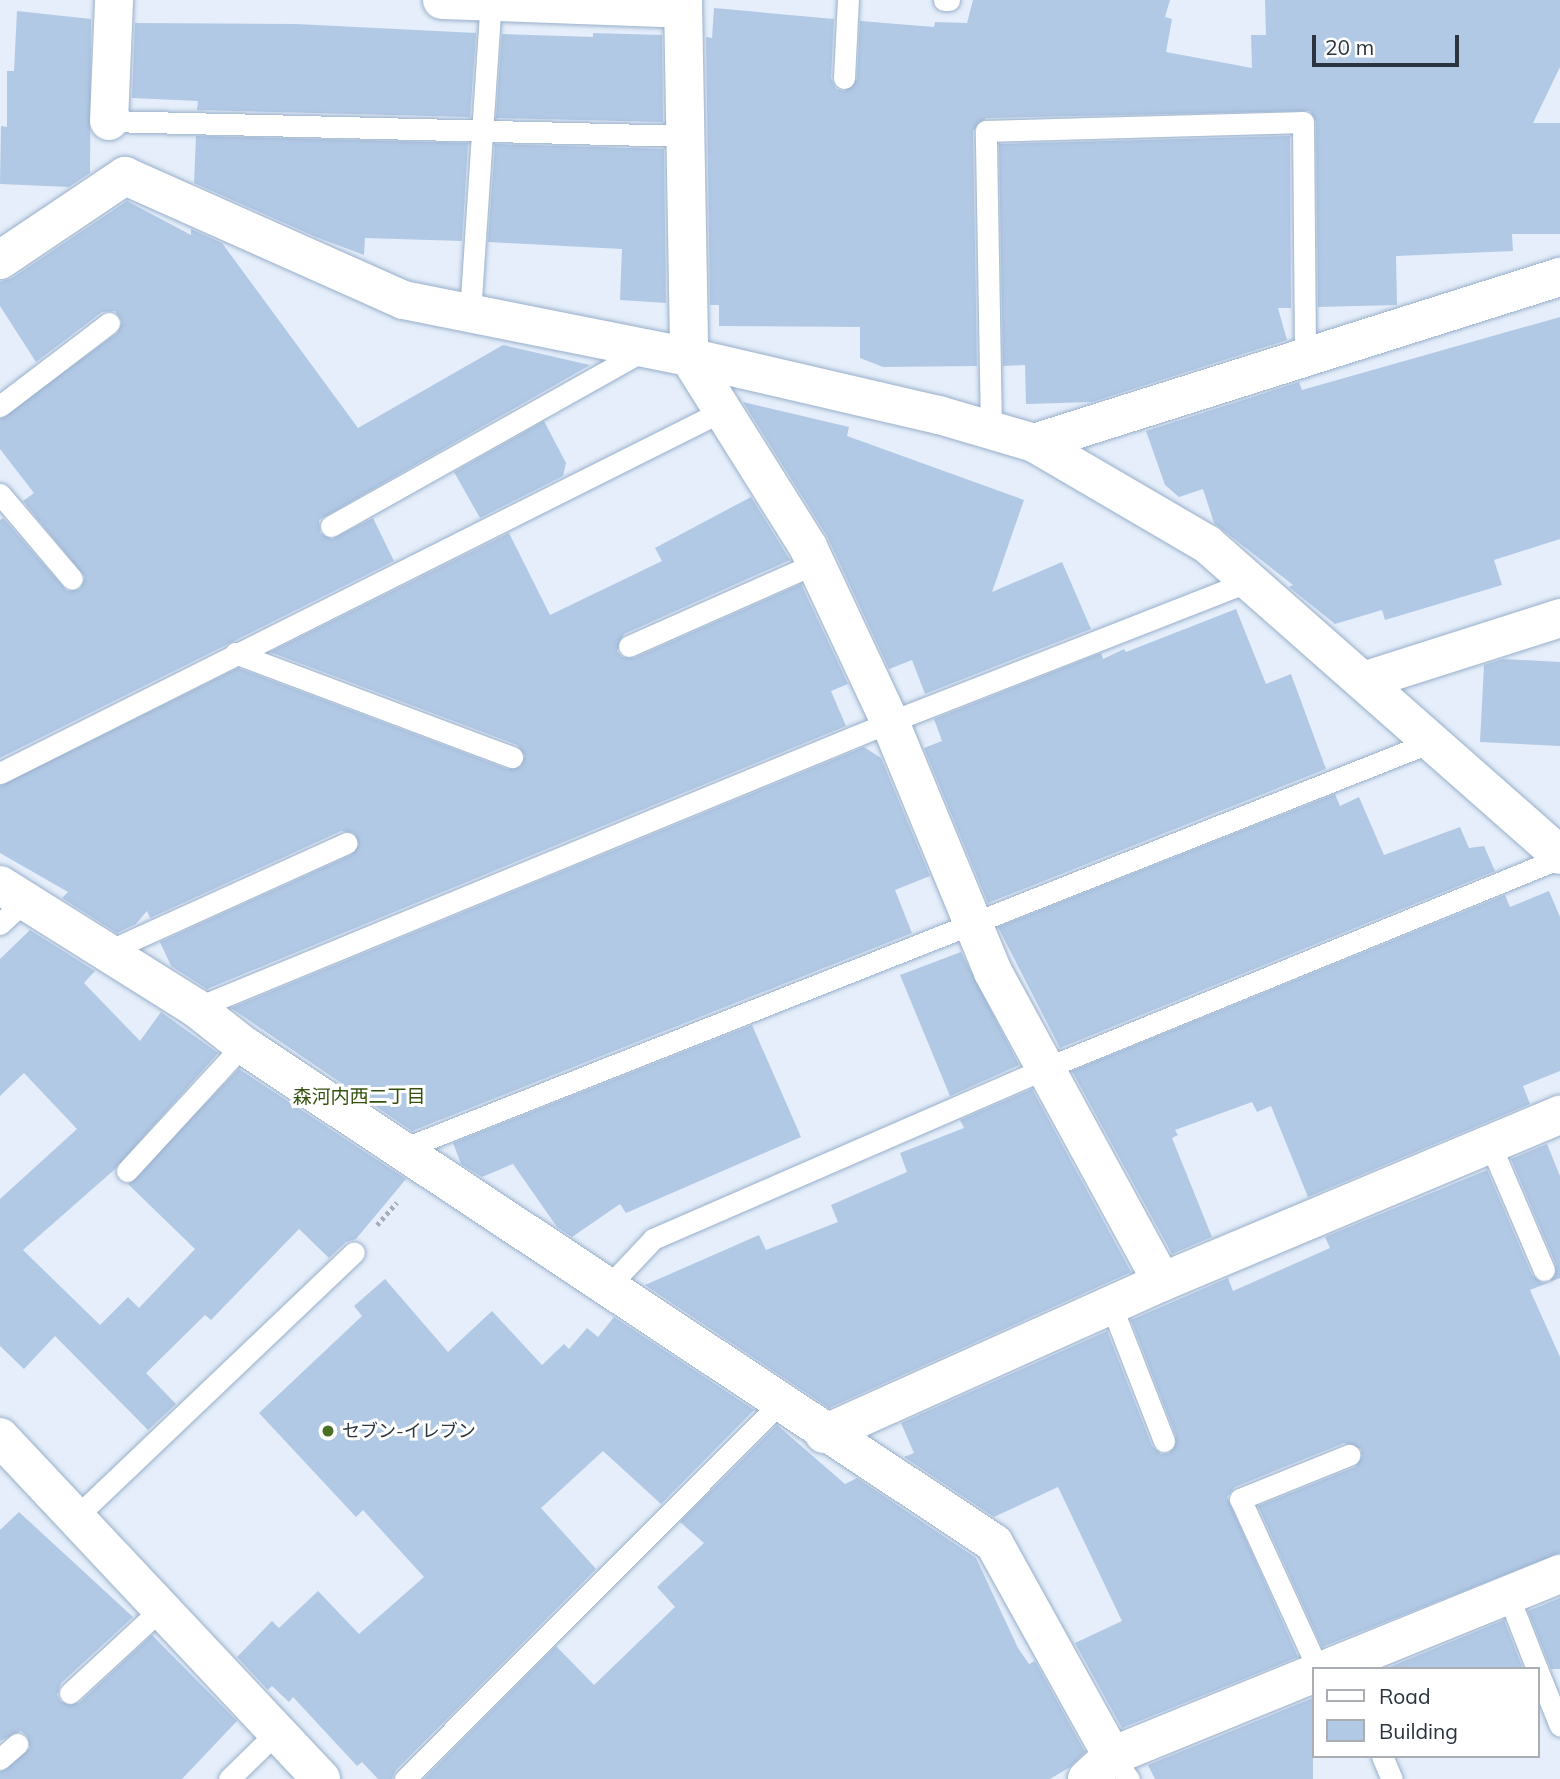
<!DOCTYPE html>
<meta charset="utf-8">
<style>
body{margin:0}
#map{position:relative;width:1560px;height:1779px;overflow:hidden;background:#e5eefa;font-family:Mulish,"Noto Sans JP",sans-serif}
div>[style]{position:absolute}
.building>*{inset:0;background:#b2c9e5}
.path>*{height:4.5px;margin-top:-2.25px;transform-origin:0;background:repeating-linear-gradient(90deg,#a4adb8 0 3.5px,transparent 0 7px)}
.roads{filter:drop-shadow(0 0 2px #98afca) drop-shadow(0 0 2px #98afca)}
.lane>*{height:21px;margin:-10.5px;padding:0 10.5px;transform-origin:10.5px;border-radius:10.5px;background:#fff}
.street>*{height:38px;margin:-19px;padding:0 19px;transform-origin:19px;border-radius:19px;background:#fff}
.dots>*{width:19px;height:19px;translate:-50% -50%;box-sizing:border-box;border:4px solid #fff;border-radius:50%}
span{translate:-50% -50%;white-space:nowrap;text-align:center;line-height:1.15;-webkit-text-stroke:6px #fff;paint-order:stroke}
.poi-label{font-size:18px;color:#2b343f}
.left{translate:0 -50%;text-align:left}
.neighbourhood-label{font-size:19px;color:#34520e}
.legend{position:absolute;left:1312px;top:1667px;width:228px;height:91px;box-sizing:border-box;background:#fff;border:2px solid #aaaeb2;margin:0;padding:9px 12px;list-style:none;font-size:21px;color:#2b343f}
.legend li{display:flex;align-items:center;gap:14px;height:35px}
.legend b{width:35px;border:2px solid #aaaeb2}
.scale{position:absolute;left:1312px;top:35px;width:147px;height:32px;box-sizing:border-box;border:4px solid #2b343f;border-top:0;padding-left:9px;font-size:21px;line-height:24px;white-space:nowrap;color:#2b343f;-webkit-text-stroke:5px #fff;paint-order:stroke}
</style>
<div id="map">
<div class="building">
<i style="clip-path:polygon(973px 0,1170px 0,1165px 17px,1172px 19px,1166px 52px,1252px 68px,1251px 35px,1266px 35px,1265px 0,1560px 0,1560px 67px,1533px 123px,1560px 123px,1560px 234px,1512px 234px,1513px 251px,1396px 256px,1397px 305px,1318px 307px,1316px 122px,1310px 111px,986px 118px,973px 131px,977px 366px,883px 367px,860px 358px,860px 327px,719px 326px,719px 305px,710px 305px,706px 37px,712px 38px,714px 8px,834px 19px,831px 78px,836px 89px,844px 91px,857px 79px,860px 21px,934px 27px,935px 22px,967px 23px)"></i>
<i style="clip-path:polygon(17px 11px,91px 19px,90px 173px,69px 187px,0 184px,1px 126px,7px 127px,7px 71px,14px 71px)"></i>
<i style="clip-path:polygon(135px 23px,296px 24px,476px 33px,470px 117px,197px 110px,198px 101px,132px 98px)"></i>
<i style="clip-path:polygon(593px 33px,662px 35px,663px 122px,496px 118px,502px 34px,593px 37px)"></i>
<i style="clip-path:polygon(196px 136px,468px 143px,462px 241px,365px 238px,364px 255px,316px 237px,194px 183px)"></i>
<i style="clip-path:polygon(1290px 136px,1291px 308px,1278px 308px,1287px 340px,1092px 402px,1026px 404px,1025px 365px,1003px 366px,999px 144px)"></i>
<i style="clip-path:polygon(495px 144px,664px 149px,666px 303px,620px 300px,622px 249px,488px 242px)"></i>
<i style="clip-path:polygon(127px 201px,191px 235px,191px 229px,222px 243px,358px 428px,503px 345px,590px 365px,319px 520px,320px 533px,332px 539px,373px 518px,394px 561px,0 758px,0 520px,3px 518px,67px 591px,80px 589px,85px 577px,23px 501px,34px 493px,0 449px,0 419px,117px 333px,122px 322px,115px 311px,102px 312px,36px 362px,0 306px,0 282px,12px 278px)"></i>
<i style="clip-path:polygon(1560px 317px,1560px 539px,1494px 560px,1502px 585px,1385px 620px,1382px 610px,1335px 624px,1289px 587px,1293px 585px,1214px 523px,1203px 489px,1179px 497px,1165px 485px,1146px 431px,1299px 382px,1302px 390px)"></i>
<i style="clip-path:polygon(743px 402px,849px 427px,847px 436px,1024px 500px,992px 592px,1062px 562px,1091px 629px,925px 694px,912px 660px,889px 669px,827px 536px)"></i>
<i style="clip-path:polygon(544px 421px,566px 463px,563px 476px,480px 518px,454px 472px)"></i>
<i style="clip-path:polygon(751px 497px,790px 560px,624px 634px,617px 651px,622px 657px,634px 658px,801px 584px,848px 684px,831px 691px,846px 726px,207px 989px,171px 966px,160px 942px,351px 855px,359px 845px,354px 833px,341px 831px,150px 918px,147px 911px,136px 924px,117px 933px,62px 898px,68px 892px,0 853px,0 786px,238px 668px,507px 769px,520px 767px,525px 756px,517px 745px,270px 652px,509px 533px,550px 615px,662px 561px,655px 548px)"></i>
<i style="clip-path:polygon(1236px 609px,1266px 684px,1291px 674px,1326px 769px,988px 903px,924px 748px,942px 741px,934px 719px,1101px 653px,1103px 659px,1124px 649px,1126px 652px)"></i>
<i style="clip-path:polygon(1503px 659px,1560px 662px,1560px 746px,1480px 742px,1484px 665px)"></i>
<i style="clip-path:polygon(864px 747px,881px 758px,930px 876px,895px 890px,912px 933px,412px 1131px,231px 1008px)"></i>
<i style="clip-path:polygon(1335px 794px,1340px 806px,1359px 797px,1384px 855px,1460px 827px,1469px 848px,1484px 846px,1495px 871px,1060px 1048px,998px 927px)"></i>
<i style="clip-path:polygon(1549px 891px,1560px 917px,1560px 1071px,1523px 1086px,1530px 1104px,1308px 1197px,1271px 1106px,1257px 1112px,1252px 1102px,1175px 1130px,1178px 1135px,1172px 1138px,1212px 1237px,1172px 1254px,1072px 1071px,1505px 895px,1510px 907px)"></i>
<i style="clip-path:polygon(30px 930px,95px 971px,84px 983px,140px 1041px,161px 1012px,218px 1053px,114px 1170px,23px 1250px,100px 1325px,128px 1297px,139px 1308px,195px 1249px,128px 1184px,239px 1069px,406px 1179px,356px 1239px,346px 1242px,329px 1258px,299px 1229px,211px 1320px,205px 1315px,146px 1373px,176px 1404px,148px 1430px,55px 1336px,24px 1369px,0 1346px,0 1199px,77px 1129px,24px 1073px,0 1096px,0 959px)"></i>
<i style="clip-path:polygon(961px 952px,1019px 1065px,950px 1096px,900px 975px)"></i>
<i style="clip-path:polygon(752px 1025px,801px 1137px,626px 1213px,620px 1204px,572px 1237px,557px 1227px,513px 1164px,482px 1177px,461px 1164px,453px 1143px)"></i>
<i style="clip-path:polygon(1032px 1089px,1131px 1272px,829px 1408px,645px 1285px,759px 1235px,766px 1250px,838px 1222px,831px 1205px,907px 1172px,900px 1153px,964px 1128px,960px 1120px)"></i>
<i style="clip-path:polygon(1547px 1144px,1560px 1176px,1560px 1278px,1530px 1290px,1560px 1357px,1560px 1553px,1322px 1647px,1258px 1506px,1355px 1467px,1362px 1457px,1361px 1449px,1344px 1443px,1235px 1487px,1227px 1497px,1298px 1657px,1122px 1728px,1075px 1643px,1122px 1621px,1058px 1487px,994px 1517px,904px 1457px,914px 1453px,901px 1423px,1107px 1331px,1152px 1446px,1161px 1454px,1169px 1453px,1176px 1436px,1131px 1320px,1228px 1278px,1233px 1291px,1330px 1248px,1325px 1237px,1487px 1170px,1532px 1275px,1542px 1283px,1550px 1282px,1556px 1265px,1511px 1159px)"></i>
<i style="clip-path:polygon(385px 1279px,448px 1352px,492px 1311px,542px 1365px,564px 1344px,569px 1349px,587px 1328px,598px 1337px,614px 1317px,754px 1410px,661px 1504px,603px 1451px,541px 1508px,596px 1569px,396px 1770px,392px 1779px,378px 1779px,362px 1762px,357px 1766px,293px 1697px,289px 1702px,272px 1686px,268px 1690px,237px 1657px,272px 1621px,279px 1628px,318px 1591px,359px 1634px,424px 1577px,363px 1510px,356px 1517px,259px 1413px,362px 1316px,354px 1306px)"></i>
<i style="clip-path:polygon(777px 1425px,845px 1484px,857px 1478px,976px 1558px,1018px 1648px,1029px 1664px,1035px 1661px,1085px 1752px,1070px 1767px,1050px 1779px,424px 1779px,556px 1646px,594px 1685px,675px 1607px,657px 1587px,704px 1543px,680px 1522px)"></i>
<i style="clip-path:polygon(19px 1512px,133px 1617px,61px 1683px,57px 1695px,61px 1702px,79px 1703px,152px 1635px,237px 1721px,182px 1779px,0 1779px,0 1772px,30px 1748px,27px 1736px,21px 1731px,0 1741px,0 1530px)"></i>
<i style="clip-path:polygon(1560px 1598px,1560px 1669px,1551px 1669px,1528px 1611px)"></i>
<i style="clip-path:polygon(1504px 1620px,1523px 1669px,1385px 1669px)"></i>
<i style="clip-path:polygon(1313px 1698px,1313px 1779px,1155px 1779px,1148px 1765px)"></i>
</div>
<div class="path">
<i style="left:377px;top:1225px;width:30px;rotate:-49deg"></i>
</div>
<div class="roads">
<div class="lane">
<i style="left:944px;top:0;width:5px"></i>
<i style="left:844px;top:78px;width:78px;rotate:-87.1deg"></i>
<i style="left:109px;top:121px;width:576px;rotate:1.49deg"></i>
<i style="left:470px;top:314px;width:315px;rotate:-86.2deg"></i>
<i style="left:0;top:406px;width:137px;rotate:-37.3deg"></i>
<i style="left:991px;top:430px;width:299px;rotate:-91deg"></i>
<i style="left:986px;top:131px;width:317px;rotate:-1.6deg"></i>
<i style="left:1303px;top:122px;width:235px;rotate:89.5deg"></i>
<i style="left:0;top:494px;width:111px;rotate:49.7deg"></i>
<i style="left:331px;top:526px;width:361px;rotate:-29.3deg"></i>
<i style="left:629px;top:646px;width:205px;rotate:-23.9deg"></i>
<i style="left:235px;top:653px;width:296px;rotate:20.6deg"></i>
<i style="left:0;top:773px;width:808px;rotate:-26.63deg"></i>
<i style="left:0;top:924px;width:34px;rotate:-43deg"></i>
<i style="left:106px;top:952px;width:264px;rotate:-24.4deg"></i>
<i style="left:196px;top:1008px;width:751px;rotate:-22.4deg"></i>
<i style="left:890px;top:722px;width:386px;rotate:-21.4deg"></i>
<i style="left:1490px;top:1144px;width:137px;rotate:66.8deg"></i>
<i style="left:400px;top:1150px;width:1109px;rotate:-21.59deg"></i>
<i style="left:127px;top:1171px;width:171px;rotate:-47.4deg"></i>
<i style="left:607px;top:1288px;width:67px;rotate:-46.8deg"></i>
<i style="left:653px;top:1239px;width:429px;rotate:-23.5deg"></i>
<i style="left:1046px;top:1068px;width:555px;rotate:-22.22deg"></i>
<i style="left:1111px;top:1305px;width:146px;rotate:68.7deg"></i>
<i style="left:75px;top:1518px;width:385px;rotate:-43.6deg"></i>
<i style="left:1508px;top:1595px;width:79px;rotate:68.6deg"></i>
<i style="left:1318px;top:1669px;width:187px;rotate:-114.6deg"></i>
<i style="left:1240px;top:1499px;width:118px;rotate:-22deg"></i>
<i style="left:1537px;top:1669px;width:61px;rotate:68deg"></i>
<i style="left:70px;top:1693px;width:124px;rotate:-42.7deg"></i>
<i style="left:1112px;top:1756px;width:29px;rotate:54deg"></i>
<i style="left:1382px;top:1756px;width:25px;rotate:67deg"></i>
<i style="left:0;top:1759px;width:23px;rotate:-41deg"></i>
<i style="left:229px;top:1779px;width:67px;rotate:-44.4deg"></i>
<i style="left:405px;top:1779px;width:530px;rotate:-45.08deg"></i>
</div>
<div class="street">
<i style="left:442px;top:0;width:241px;rotate:2.1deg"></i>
<i style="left:683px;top:0;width:357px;rotate:89deg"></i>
<i style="left:689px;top:357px;width:224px;rotate:57.9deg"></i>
<i style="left:808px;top:547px;width:193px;rotate:64.9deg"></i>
<i style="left:890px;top:722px;width:270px;rotate:67.6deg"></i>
<i style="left:993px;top:972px;width:353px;rotate:61.4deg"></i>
<i style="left:109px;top:121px;width:121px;rotate:-87.6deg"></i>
<i style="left:125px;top:176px;width:305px;rotate:24deg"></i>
<i style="left:404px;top:300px;width:291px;rotate:11.3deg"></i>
<i style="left:689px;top:357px;width:257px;rotate:13.1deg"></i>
<i style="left:939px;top:415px;width:99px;rotate:16.4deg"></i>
<i style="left:1034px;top:443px;width:200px;rotate:30.3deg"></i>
<i style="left:1207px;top:544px;width:470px;rotate:41.4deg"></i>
<i style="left:0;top:260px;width:151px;rotate:-33.9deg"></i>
<i style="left:1034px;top:443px;width:552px;rotate:-17.52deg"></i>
<i style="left:1363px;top:681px;width:207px;rotate:-17.7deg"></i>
<i style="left:0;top:885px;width:231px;rotate:32.1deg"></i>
<i style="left:196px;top:1008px;width:60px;rotate:38.2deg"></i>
<i style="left:243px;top:1045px;width:901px;rotate:33.55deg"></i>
<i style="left:994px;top:1543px;width:244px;rotate:61deg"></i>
<i style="left:824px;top:1434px;width:371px;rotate:-24.2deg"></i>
<i style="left:1162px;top:1282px;width:432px;rotate:-22.8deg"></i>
<i style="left:0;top:1437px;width:469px;rotate:46.8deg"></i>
<i style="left:1326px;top:1669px;width:253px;rotate:-22.1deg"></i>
<i style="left:1087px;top:1779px;width:34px;rotate:-43deg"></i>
<i style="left:1112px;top:1756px;width:217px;rotate:-22.2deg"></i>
</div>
</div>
<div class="dots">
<i style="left:328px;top:1431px;background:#4b6e25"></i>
</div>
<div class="poi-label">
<span class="left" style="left:342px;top:1431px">セブン-イレブン</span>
</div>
<div class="neighbourhood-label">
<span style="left:359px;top:1097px">森河内西二丁目</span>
</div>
<ul class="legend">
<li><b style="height:9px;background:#fff"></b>Road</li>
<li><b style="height:19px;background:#b2c9e5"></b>Building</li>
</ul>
<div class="scale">20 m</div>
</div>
